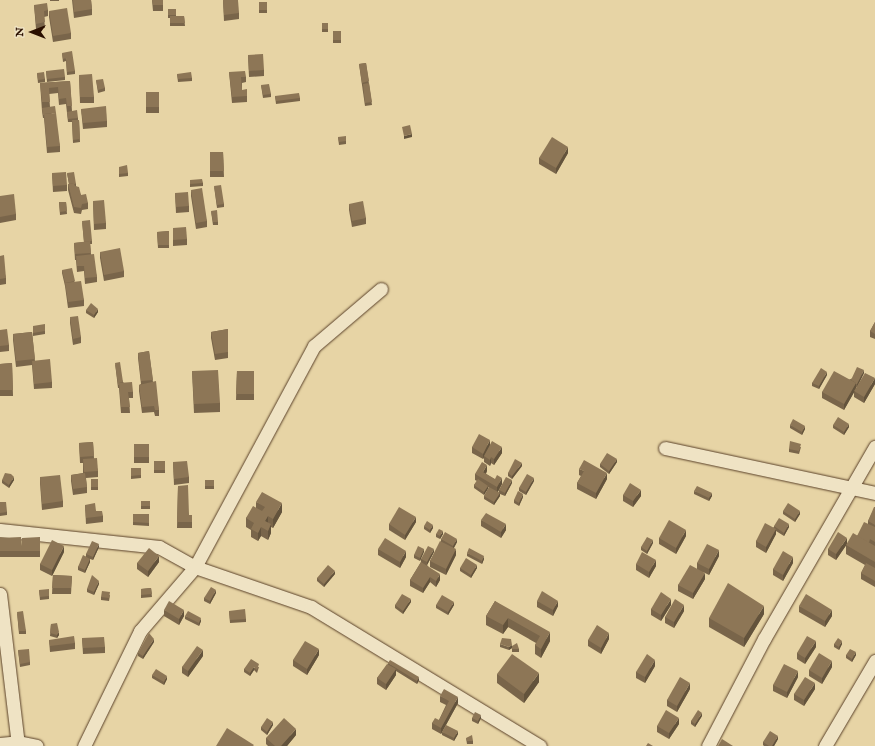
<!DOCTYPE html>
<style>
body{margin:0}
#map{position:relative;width:875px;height:746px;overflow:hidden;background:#e7d4a5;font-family:"IM FELL English",serif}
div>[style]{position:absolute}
.roads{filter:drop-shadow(0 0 1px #5a4129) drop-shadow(0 0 1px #5a4129)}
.minor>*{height:13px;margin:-6.5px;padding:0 6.5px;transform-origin:6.5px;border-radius:6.5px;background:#efe3c4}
.wall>*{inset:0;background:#79654a}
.shaded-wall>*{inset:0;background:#63533c}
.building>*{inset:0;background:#8d7656}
span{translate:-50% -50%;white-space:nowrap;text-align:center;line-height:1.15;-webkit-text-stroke:3.5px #efe3c4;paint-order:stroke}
.north{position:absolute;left:12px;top:12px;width:40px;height:40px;-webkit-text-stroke:3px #efe3c4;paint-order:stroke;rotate:270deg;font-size:11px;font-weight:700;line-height:16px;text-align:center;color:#2b1000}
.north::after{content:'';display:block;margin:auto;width:14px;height:18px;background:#2b1000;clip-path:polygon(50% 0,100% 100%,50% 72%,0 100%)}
</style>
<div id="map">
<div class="roads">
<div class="minor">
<i style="left:665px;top:448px;width:215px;rotate:12.1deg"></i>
<i style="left:0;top:530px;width:160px;rotate:6.1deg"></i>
<i style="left:159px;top:547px;width:41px;rotate:29.1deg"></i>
<i style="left:195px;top:567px;width:123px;rotate:19deg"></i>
<i style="left:311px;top:607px;width:268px;rotate:31.3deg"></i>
<i style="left:0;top:594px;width:153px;rotate:83.2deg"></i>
<i style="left:0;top:744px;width:18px;rotate:-6deg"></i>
<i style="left:18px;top:742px;width:19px;rotate:12deg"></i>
<i style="left:84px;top:746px;width:128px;rotate:-64deg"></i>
<i style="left:140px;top:631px;width:84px;rotate:-49.3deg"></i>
<i style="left:195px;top:567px;width:251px;rotate:-61.7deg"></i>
<i style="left:314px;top:346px;width:88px;rotate:-40.4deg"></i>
<i style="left:708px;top:746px;width:121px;rotate:-62.4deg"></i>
<i style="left:764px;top:639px;width:222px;rotate:-60deg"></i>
<i style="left:825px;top:746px;width:99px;rotate:-59.5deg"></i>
</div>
</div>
<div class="wall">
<i style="clip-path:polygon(50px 0,59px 0,59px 1px,50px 1px)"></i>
<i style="clip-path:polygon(72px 0,91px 0,92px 9px,92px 15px,74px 18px)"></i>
<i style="clip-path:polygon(152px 0,163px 0,163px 11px,153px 11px)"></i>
<i style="clip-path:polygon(223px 0,239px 13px,239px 19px,224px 21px)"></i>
<i style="clip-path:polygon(259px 2px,267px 2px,267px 13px,259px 13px)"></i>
<i style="clip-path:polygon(34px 5px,48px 10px,48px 16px,44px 17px,45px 28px,36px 29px)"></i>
<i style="clip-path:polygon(168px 9px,176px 9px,176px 16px,184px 16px,185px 26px,170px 26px,170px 18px,168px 18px)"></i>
<i style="clip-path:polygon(49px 11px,71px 33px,71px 39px,53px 42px,49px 17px)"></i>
<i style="clip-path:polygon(322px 23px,328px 23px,328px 32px,322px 32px)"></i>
<i style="clip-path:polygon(333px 31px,341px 31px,341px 43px,333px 43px)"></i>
<i style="clip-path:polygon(62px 53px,75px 71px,75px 74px,67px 75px,66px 61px,63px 62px)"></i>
<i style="clip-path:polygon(248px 55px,264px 70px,264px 76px,249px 77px)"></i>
<i style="clip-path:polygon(366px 63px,372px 105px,365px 106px,359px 64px)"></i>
<i style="clip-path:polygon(46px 71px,65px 77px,65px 80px,47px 82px)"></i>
<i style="clip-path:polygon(229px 72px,246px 77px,246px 82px,242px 83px,242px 90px,247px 96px,247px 102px,232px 103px)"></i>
<i style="clip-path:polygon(37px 73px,45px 79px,45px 82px,38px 83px)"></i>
<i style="clip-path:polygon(177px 74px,192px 78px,192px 81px,178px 82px)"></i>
<i style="clip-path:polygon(79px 75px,94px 97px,94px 103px,80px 103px)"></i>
<i style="clip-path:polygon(96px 80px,105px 88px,105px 91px,98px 93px)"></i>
<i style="clip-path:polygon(70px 81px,72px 111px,78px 118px,78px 120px,79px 120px,80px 142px,73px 143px,72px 122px,68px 122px,66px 104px,59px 105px,58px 93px,49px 94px,50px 107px,60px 146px,60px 152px,47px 153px,44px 118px,43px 118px,42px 111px,40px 83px)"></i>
<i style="clip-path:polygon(261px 85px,271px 94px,271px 97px,263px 98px)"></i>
<i style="clip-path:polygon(146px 92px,159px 92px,159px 113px,146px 113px)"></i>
<i style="clip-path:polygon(275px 96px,300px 98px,300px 101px,276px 104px)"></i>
<i style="clip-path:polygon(81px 109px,107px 121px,107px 127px,83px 129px)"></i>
<i style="clip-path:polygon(338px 137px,346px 141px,346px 144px,339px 145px)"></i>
<i style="clip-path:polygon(210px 152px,223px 152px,224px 177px,210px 177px)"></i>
<i style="clip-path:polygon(568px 153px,556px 174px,539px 164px,539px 158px)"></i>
<i style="clip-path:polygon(119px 167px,128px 173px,128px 176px,119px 177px)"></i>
<i style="clip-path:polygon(52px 173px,67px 185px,67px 191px,53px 192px)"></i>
<i style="clip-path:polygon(67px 173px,76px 184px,76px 186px,81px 195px,88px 203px,88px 209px,82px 210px,81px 214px,74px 213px,68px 190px,68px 184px,69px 184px)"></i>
<i style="clip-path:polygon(190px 180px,203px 183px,203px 186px,190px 187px)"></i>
<i style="clip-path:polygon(214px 186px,224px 204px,224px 207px,217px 208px)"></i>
<i style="clip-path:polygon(191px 190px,207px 221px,207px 227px,196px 229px,191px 196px)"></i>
<i style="clip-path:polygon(175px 193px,189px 206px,189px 212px,176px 213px)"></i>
<i style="clip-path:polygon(0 196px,16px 214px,16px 220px,0 223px)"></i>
<i style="clip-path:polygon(93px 201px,106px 223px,106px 229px,94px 230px)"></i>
<i style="clip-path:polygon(59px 202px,66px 202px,67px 214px,60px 215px)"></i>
<i style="clip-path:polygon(349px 204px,366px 218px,366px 224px,352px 227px,349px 210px)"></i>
<i style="clip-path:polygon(211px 211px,218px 222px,218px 225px,213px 225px)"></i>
<i style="clip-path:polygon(82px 221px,92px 241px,92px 244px,90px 244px,91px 254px,97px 277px,97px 282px,85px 284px,84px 271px,77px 272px,76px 260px,75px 260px,74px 243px,84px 242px)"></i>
<i style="clip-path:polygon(173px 228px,187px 239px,187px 245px,173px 246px)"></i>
<i style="clip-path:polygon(169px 231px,169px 248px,158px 248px,157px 232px)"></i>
<i style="clip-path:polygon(100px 252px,124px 271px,124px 277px,104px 281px,100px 258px)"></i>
<i style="clip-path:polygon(0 256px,6px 278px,6px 284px,0 285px)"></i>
<i style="clip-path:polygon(62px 270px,75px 282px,84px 300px,84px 306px,68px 308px,65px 286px,62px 273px)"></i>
<i style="clip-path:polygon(86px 310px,98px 312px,94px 318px,86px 313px)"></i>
<i style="clip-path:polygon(70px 317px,81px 337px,81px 343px,73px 345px,70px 323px)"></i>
<i style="clip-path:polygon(875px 322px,875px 339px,870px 337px,870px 331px)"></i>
<i style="clip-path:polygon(33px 326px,45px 331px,45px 334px,33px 336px)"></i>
<i style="clip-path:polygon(228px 329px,228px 358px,215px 360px,211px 338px,211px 332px)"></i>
<i style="clip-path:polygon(0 330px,9px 345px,9px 351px,0 352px)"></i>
<i style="clip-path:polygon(32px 332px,35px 361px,52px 382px,52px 388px,34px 389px,32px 365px,16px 367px,13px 340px,13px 334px)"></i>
<i style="clip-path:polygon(149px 351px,153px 382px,159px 410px,159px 416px,155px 416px,154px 412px,142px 413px,139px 391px,139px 385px,141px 384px,138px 358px,138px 353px)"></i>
<i style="clip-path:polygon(12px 363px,13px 396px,0 396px,0 364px)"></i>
<i style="clip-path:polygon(115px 363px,123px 382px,133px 392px,133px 398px,129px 398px,130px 413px,121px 413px,119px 388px,118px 388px)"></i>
<i style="clip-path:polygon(192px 371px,220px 403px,220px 412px,194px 413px)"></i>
<i style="clip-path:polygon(237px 371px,254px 371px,254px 400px,236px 400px)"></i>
<i style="clip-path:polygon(864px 373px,857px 387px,856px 387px,856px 389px,875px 384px,864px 403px,854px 397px,854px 392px,844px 410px,822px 398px,822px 392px)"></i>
<i style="clip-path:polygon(827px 375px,819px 389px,812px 386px,812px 383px)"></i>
<i style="clip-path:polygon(790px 425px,805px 429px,802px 435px,790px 428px)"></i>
<i style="clip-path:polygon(833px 425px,849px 427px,844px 435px,833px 428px)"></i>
<i style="clip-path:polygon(93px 442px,94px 458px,98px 471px,98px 477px,86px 478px,87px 487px,87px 493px,73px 495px,71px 481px,71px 475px,83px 473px,83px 463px,80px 463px,79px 443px)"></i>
<i style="clip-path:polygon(134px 444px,149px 444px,149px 463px,134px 463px)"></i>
<i style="clip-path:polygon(490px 445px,502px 453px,494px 465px,491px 463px,490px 466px,484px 462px,484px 458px,483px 459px,472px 453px,472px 447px)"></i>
<i style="clip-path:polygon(801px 447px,799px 454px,789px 452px,789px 449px)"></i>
<i style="clip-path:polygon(154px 461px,165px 461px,165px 473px,154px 473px)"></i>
<i style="clip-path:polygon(173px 462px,189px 477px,189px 483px,174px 485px)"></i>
<i style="clip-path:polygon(617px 462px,609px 474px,600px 467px,600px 464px)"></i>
<i style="clip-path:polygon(522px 466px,512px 479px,508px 476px,508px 473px)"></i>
<i style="clip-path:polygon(131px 468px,141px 475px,141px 478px,131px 479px)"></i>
<i style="clip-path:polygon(579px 469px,607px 479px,596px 499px,577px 489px,577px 483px,581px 476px,579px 475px)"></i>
<i style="clip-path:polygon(487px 471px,486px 474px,502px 484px,498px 492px,499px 493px,499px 490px,512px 483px,505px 496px,500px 494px,500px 496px,494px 505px,484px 499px,484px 496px,489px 488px,488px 487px,484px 495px,474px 488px,474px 485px,477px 481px,475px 480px,475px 474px)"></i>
<i style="clip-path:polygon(40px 477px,63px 501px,63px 507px,42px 510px,40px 483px)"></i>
<i style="clip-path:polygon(91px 479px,98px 479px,98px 490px,91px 490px)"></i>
<i style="clip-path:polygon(2px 480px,14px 480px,9px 488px,2px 483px)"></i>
<i style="clip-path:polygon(205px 480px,214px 480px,214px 489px,205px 489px)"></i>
<i style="clip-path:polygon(534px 481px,526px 495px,519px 491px,519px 488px)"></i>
<i style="clip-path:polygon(178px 486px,189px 515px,192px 515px,192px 528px,177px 528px)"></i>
<i style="clip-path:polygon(694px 491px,712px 496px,709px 501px,694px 494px)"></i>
<i style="clip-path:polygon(623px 495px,641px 496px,633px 507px,623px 501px)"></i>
<i style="clip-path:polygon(523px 497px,519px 506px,514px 503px,514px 500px)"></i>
<i style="clip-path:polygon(141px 501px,150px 501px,150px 509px,141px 509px)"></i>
<i style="clip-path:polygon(0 502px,7px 512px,7px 515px,0 516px)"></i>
<i style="clip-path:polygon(256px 502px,282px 512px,273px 528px,271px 527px,271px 533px,268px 540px,261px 536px,258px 541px,251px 537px,251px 530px,246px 527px,246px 518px,256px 508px)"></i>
<i style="clip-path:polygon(85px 505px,96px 511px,103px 516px,103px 522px,86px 524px)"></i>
<i style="clip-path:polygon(875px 507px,875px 587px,861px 579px,861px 573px,865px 565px,846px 554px,846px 545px,857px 536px,868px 524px,868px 521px)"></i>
<i style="clip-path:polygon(783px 511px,800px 514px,795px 522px,783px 514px)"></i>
<i style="clip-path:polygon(133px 514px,149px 514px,149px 526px,133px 525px)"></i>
<i style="clip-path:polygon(481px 520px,506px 530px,501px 538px,481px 526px)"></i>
<i style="clip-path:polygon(416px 522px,405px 540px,389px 530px,389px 524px)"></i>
<i style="clip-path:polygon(424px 526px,433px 528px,430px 533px,424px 529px)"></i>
<i style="clip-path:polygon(774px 526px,789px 527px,784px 536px,776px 531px,776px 534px,766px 553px,756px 547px,756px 541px,774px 527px)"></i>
<i style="clip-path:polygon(436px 534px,443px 534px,440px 539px,436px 537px)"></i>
<i style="clip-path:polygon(686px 536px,676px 554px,659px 544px,659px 538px)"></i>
<i style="clip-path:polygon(40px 537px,40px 557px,0 557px,0 538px,22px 546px)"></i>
<i style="clip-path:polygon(441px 539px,457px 542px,454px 548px,456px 555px,446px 575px,430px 567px,430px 561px,441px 542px)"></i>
<i style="clip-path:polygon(653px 543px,647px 554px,641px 550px,641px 547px)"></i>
<i style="clip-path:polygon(847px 544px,836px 560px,828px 555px,828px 549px)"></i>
<i style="clip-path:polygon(99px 547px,93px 560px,90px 559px,90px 562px,85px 573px,78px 570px,78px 567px,86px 556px,86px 554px)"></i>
<i style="clip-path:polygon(378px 549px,406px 557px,400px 568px,378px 555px)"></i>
<i style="clip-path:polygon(424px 549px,420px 561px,414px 558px,414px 555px)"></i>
<i style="clip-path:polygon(64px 552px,52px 576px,40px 570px,40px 564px)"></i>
<i style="clip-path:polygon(434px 552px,427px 565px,440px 580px,436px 587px,430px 582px,423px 593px,410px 586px,410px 580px,421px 562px,421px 559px)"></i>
<i style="clip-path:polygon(467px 553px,484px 559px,482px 564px,467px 556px)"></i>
<i style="clip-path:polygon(719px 556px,709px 575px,703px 572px,705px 579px,693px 599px,678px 591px,678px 585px,697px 569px,697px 563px)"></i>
<i style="clip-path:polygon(159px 562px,148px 577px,137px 569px,137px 563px)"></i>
<i style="clip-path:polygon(793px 563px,783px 581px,773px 575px,773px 569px)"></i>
<i style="clip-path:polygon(636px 564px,656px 566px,649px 578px,636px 570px)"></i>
<i style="clip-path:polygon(460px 568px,477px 568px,471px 578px,460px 571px)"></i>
<i style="clip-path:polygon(335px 574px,324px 587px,317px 581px,317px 578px)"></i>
<i style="clip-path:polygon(53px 575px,72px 576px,71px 594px,52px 594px)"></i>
<i style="clip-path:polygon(99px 584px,94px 595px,87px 592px,87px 589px)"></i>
<i style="clip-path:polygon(151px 588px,152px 597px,141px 598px,141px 589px)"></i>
<i style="clip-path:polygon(39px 590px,49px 596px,49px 599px,40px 600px)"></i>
<i style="clip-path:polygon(216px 593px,210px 604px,204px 601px,204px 598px)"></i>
<i style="clip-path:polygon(110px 595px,109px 601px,101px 600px,101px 597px)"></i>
<i style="clip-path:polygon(495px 601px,550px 641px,541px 658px,535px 654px,535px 645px,536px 643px,508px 627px,503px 634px,486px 625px,486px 616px)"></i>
<i style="clip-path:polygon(537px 601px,558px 606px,553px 616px,537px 607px)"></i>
<i style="clip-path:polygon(411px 602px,403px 614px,395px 608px,395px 605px)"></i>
<i style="clip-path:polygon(436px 605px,454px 605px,448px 615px,436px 608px)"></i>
<i style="clip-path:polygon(671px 605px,661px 621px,651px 615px,651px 609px)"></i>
<i style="clip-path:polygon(799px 606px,832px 616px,825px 627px,799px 612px)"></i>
<i style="clip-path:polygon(164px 610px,184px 616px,179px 625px,164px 616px)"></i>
<i style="clip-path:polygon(229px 611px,246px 619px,246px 622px,230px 623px)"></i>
<i style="clip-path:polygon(684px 611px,674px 628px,665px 623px,665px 617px)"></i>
<i style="clip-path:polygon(17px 612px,26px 631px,26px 634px,19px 634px)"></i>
<i style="clip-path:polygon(764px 614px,744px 647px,709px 627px,709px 618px)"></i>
<i style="clip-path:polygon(185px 616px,201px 621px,199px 626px,185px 619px)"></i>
<i style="clip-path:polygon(51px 624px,59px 635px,57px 638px,50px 636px)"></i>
<i style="clip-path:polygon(82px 638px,105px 647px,105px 653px,83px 654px)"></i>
<i style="clip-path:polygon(609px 639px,601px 654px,588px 646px,588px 640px)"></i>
<i style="clip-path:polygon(49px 640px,75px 643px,75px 649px,50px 652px)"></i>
<i style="clip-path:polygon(154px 642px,143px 659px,138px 656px,138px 653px)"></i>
<i style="clip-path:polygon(500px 644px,512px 648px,509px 650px,500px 647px)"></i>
<i style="clip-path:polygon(834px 644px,842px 644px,839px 650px,834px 647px)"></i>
<i style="clip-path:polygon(512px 646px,519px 649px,519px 652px,512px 652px)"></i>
<i style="clip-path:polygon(816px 647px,805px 664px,797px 659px,797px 653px)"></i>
<i style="clip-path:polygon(18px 650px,30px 662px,30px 665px,20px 667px)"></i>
<i style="clip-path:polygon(319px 655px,307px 675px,293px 666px,293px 660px)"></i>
<i style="clip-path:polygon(846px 655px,856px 655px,852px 662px,846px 658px)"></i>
<i style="clip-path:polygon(203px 656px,188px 677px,182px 673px,182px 667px)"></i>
<i style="clip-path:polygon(388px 663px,419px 680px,417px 684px,396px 671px,396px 675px,386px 690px,377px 684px,377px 678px,388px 664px)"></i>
<i style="clip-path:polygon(655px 666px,645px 683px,636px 678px,636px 672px)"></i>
<i style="clip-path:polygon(259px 667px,257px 673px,254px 670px,250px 676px,244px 672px,244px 669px)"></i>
<i style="clip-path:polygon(832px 667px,822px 684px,809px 676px,809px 670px)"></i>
<i style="clip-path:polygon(497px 674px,539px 682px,524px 703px,497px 683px)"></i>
<i style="clip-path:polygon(152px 675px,167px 679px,164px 685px,152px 678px)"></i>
<i style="clip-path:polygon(798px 677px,787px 698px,773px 691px,773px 685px)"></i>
<i style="clip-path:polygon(690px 689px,677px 712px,667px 706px,667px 700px)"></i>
<i style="clip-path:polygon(815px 689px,804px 706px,794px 700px,794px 694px)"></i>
<i style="clip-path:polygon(440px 696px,458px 703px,441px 734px,432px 729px,432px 723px,439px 720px,446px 705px,440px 702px)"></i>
<i style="clip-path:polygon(702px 716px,695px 727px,691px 724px,691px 721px)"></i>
<i style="clip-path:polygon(472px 718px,481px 718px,478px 724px,472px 721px)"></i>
<i style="clip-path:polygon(679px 724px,669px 739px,657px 732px,657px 726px)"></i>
<i style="clip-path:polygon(273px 725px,267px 735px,261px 730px,261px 727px)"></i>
<i style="clip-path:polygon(442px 732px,458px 734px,454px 741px,442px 735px)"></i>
<i style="clip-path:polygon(296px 735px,287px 746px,268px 746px,266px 744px,266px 738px)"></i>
<i style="clip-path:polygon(466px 738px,473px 741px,473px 744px,467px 744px)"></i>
<i style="clip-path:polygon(778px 739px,774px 746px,764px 746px,763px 745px,763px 742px)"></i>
</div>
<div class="shaded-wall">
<i style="clip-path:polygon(412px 134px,412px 137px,404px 139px,404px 136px)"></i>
<i style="clip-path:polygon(568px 147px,568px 153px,556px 174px,556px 168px)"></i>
<i style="clip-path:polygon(98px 309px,98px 312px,94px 318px,94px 315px)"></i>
<i style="clip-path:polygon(864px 370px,864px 373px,857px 387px,857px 384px)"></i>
<i style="clip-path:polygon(827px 372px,827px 375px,819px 389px,819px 386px)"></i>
<i style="clip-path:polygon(875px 378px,875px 384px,864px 403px,864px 397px)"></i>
<i style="clip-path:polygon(856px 383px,856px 389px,844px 410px,844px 404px)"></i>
<i style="clip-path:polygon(849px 424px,849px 427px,844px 435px,844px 432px)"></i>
<i style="clip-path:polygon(805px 426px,805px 429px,802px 435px,802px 432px)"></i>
<i style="clip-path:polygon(490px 440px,490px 446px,484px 456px,483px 459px,483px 454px)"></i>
<i style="clip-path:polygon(502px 447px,502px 453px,494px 465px,494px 459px)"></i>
<i style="clip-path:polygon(491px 457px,491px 463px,490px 466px,490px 460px)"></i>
<i style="clip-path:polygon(617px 459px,617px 462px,609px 474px,609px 471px)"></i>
<i style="clip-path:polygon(522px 463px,522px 466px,512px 479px,512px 476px)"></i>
<i style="clip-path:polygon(487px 465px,487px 471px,483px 478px,483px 472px)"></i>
<i style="clip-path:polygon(607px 473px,607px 479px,596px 499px,596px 493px)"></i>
<i style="clip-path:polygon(14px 477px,14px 480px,9px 488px,9px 485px)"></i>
<i style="clip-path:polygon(502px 478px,502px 484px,497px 493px,497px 487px)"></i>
<i style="clip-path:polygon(534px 478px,534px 481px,526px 495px,526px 492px)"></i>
<i style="clip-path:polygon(512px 480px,512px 483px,505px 496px,505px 493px)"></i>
<i style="clip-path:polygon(488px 486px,488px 489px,484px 495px,484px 492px)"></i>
<i style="clip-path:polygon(641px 490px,641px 496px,633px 507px,633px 501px)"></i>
<i style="clip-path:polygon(500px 493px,500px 496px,494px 505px,494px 502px)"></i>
<i style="clip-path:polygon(712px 493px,712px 496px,709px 501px,709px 498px)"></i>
<i style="clip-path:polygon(523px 494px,523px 497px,519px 506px,519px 503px)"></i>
<i style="clip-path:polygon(282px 503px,282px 512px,273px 528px,273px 519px)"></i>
<i style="clip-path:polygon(800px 511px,800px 514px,795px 522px,795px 519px)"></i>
<i style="clip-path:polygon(268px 516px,268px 525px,265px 521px)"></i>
<i style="clip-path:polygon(416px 517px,416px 522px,405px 540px,405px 535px)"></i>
<i style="clip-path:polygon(271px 524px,271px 533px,268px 540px,268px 531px)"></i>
<i style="clip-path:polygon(506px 524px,506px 530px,501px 538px,501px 532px)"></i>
<i style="clip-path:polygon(789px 524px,789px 527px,784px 536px,784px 533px)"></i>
<i style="clip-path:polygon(433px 525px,433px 528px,430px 533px,430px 530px)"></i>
<i style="clip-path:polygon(261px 527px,261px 536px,258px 541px,258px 533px)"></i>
<i style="clip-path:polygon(776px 529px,776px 534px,766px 553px,766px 547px)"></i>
<i style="clip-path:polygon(686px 530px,686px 536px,676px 554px,676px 548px)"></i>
<i style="clip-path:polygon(443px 531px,443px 534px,440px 539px,440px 536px)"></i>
<i style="clip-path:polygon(847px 538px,847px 544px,836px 560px,836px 554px)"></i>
<i style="clip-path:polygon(457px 539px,457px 542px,453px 549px,453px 546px)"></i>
<i style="clip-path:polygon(653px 540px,653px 543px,647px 554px,647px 551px)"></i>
<i style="clip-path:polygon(99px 544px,99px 547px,93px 560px,93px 557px)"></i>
<i style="clip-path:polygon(64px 546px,64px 552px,52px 576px,52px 570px)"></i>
<i style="clip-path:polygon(424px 549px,424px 552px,420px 561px,420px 558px)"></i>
<i style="clip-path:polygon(434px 549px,434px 552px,427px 565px,427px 562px)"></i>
<i style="clip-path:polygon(456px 549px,456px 555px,446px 575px,446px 569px)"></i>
<i style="clip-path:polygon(719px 550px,719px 556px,709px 575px,709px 569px)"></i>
<i style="clip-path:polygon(406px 551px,406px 557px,400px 568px,400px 562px)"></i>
<i style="clip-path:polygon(159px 556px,159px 562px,148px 577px,148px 571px)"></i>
<i style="clip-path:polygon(484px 556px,484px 559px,482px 564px,482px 561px)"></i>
<i style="clip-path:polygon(793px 557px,793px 563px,783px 581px,783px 575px)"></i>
<i style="clip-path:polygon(90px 559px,90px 562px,85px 573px,85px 570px)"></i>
<i style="clip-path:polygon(656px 560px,656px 566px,649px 578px,649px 572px)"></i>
<i style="clip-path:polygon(477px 565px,477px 568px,471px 578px,471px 575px)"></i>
<i style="clip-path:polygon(335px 571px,335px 574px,324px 587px,324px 584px)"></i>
<i style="clip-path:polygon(705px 573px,705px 579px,693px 599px,693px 593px)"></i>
<i style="clip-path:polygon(440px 574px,440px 580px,436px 587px,436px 581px)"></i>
<i style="clip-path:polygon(430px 577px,430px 582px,423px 593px,423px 588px)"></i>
<i style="clip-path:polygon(99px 581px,99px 584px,94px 595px,94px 592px)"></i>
<i style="clip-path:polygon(216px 590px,216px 593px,210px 604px,210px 601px)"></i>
<i style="clip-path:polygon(411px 599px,411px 602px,403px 614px,403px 611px)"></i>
<i style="clip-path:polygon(671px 599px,671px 605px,661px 621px,661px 615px)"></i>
<i style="clip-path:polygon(558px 601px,558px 606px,553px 616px,553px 610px)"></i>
<i style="clip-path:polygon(454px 602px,454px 605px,448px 615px,448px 612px)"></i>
<i style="clip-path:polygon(684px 605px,684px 611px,674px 628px,674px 622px)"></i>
<i style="clip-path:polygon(764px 606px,764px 614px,744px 647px,744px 638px)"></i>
<i style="clip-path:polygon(184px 610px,184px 616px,179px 625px,179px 619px)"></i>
<i style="clip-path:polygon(832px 610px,832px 616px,825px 627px,825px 621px)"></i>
<i style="clip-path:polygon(201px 618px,201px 621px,199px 626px,199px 623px)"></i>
<i style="clip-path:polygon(508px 618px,508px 627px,503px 634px,503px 625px)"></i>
<i style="clip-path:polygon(59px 632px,59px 635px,57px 638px,57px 635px)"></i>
<i style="clip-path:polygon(550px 632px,550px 641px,541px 658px,541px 649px)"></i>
<i style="clip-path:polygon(609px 633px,609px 639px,601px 654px,601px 648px)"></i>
<i style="clip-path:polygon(154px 639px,154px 642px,143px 659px,143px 656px)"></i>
<i style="clip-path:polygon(816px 641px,816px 647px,805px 664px,805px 658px)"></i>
<i style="clip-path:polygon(842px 641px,842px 644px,839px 650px,839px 647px)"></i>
<i style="clip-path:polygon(512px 645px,512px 648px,509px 650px,509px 647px)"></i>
<i style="clip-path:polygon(319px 649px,319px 655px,307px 675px,307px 669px)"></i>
<i style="clip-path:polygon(203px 650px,203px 656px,188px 677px,188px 671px)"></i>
<i style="clip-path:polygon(856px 652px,856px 655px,852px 662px,852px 659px)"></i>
<i style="clip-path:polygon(655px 660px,655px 666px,645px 683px,645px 677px)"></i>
<i style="clip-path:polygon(832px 661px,832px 667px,822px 684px,822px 678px)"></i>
<i style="clip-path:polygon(254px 667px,254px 670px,250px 676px,250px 673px)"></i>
<i style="clip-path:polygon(396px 669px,396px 675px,386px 690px,386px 684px)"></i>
<i style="clip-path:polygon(798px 671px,798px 677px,787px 698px,787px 692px)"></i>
<i style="clip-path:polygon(539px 673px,539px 682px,524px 703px,524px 694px)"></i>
<i style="clip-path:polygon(167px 676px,167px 679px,164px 685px,164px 682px)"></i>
<i style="clip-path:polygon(419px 677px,419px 680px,417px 684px,417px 681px)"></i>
<i style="clip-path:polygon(690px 683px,690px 689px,677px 712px,677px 706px)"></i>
<i style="clip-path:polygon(815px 683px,815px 689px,804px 706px,804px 700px)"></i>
<i style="clip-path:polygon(458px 697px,458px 703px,441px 734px,441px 728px)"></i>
<i style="clip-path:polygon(702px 713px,702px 716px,695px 727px,695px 724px)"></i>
<i style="clip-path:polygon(481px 715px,481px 718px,478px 724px,478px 721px)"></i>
<i style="clip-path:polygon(679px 718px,679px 724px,669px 739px,669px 733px)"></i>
<i style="clip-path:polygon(273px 722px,273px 725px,267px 735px,267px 732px)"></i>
<i style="clip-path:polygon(296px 729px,296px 735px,287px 746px,281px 746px)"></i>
<i style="clip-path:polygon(458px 731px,458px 734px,454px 741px,454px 738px)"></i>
<i style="clip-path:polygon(778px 736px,778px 739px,774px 746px,772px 746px)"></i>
</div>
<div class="building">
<i style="clip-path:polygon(73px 0,91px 0,92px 9px,74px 12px)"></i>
<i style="clip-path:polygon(152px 0,163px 0,163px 5px,153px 5px)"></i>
<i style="clip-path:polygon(223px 0,238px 0,239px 13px,224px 15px)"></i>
<i style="clip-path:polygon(259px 2px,267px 2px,267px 10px,259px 10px)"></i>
<i style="clip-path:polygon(47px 3px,48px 10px,44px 11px,45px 22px,36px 24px,34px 5px)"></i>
<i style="clip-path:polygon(67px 8px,71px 33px,53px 36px,49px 11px)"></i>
<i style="clip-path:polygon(168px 9px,176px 9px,176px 15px,168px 15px)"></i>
<i style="clip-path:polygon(170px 16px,184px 16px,185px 23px,170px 23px)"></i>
<i style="clip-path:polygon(322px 23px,328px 23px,328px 29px,322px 29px)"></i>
<i style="clip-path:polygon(333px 31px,341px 31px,341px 40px,333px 40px)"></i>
<i style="clip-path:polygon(72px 51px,75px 71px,67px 72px,66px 58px,63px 59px,62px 53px)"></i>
<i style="clip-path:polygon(263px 54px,264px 70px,249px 71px,248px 55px)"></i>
<i style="clip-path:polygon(366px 63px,369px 81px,362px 83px,359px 64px)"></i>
<i style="clip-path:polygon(64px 69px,65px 77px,47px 79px,46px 71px)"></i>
<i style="clip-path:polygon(245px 71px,246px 77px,241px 77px,242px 90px,247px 89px,247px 96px,232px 97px,229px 72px)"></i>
<i style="clip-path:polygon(44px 72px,45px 79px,38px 80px,37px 73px)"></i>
<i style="clip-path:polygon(191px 72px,192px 78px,178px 79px,177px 74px)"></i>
<i style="clip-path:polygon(92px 74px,94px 97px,80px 97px,79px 75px)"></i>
<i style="clip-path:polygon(103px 79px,105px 88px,98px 90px,96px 80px)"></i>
<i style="clip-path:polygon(70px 81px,72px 106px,67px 106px,66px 98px,59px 99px,58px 87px,49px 88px,50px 102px,42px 102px,40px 83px)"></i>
<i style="clip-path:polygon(369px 83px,372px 102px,365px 103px,363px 84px)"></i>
<i style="clip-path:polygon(269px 84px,271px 94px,263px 95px,261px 85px)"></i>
<i style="clip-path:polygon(146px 92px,159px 92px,159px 107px,146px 107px)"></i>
<i style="clip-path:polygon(299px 93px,300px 98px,276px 101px,275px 96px)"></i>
<i style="clip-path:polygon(55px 106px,56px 113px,44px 114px,44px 115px,43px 115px,42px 108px)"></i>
<i style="clip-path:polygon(106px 106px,107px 121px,83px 123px,81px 109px)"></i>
<i style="clip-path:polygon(77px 110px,78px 118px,68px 119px,67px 112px)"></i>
<i style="clip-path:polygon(56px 113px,60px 146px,47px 147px,44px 114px)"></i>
<i style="clip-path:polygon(72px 120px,79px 120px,80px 139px,73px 140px)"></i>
<i style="clip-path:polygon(410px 125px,412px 134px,404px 136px,402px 127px)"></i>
<i style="clip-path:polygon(346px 136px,346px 141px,339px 142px,338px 137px)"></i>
<i style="clip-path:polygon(552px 137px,568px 147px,556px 168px,539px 158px)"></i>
<i style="clip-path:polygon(210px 152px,223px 152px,224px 171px,210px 171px)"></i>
<i style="clip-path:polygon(127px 165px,128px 173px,119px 174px,119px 167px)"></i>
<i style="clip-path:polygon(66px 172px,67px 185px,53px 186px,52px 173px)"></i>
<i style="clip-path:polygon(74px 172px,76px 184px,74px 184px,74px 183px,69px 184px,67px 173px)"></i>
<i style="clip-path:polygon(202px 179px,203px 183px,190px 184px,190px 180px)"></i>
<i style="clip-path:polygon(74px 183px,75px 186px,79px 187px,81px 195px,86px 194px,88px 203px,82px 204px,81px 208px,74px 207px,68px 184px)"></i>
<i style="clip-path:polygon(221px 185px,224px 204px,217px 205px,214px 186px)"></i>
<i style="clip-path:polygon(202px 188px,207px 221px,196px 223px,191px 190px)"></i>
<i style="clip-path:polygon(188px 192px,189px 206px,176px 207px,175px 193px)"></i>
<i style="clip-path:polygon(14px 194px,16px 214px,0 217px,0 196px)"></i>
<i style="clip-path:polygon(104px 200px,106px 223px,94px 224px,93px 201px)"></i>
<i style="clip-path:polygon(363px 201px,366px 218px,352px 221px,349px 204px)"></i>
<i style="clip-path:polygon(59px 202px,66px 202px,67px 211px,60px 212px)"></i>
<i style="clip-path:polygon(217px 210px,218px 222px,213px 222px,211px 211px)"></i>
<i style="clip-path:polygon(90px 220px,92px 241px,84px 242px,82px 221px)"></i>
<i style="clip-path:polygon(186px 227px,187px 239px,173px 240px,173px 228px)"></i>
<i style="clip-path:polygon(169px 231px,169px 245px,158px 245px,157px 232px)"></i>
<i style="clip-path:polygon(90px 241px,91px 253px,75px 254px,74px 243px)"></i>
<i style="clip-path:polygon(120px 248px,124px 271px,104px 275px,100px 252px)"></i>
<i style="clip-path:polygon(94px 254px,97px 277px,85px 278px,84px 266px,77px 266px,76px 256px)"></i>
<i style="clip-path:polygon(4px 255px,6px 278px,0 279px,0 256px)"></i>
<i style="clip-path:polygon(72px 268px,75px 281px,65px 283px,62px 270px)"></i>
<i style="clip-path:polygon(81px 281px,84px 300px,68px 302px,65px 283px)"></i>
<i style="clip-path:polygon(91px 303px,98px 309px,94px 315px,86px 310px)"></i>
<i style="clip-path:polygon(78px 316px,81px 337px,73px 339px,70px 317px)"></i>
<i style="clip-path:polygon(875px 322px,875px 334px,870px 331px)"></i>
<i style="clip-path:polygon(45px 324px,45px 331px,33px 333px,33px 326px)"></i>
<i style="clip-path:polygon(7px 329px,9px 345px,0 346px,0 330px)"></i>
<i style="clip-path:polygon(228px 329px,228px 352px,215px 354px,211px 332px)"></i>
<i style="clip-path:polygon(32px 332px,35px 359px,16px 361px,13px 334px)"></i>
<i style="clip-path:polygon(149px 351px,153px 380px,141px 381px,138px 353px)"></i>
<i style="clip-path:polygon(50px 359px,52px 382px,34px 384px,32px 361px)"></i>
<i style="clip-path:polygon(120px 362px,123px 382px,119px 383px,119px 385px,118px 385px,115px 363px)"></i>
<i style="clip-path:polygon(12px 363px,13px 390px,0 390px,0 364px)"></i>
<i style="clip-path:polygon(857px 367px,864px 370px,857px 384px,856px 384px,856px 383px,851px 380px)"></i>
<i style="clip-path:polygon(821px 368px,827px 372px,819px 386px,812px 383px)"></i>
<i style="clip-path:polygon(218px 370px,220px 403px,194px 404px,192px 371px)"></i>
<i style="clip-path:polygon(237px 371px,254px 371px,254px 394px,236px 394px)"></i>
<i style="clip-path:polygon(834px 371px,856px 383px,844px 404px,822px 392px)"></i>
<i style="clip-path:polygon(865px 373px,875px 378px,864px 397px,854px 391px)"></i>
<i style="clip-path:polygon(156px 381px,159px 410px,155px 410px,154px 406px,142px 407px,139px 385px)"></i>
<i style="clip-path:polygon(132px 382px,133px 392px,128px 392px,130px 407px,121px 407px,119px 383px)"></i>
<i style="clip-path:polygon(838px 417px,849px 424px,844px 432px,833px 425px)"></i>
<i style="clip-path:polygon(793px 419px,805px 426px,802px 432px,790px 425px)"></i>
<i style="clip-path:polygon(479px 434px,490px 440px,483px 454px,472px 447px)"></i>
<i style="clip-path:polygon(492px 441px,502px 447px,494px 459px,491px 457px,490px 460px,484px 456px)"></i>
<i style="clip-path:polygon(790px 441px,801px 444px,799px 451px,789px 449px)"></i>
<i style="clip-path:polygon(93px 442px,94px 456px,80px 457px,79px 443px)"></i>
<i style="clip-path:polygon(134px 444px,149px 444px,149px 457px,134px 457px)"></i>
<i style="clip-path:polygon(607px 453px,617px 459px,609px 471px,600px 464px)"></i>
<i style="clip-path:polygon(97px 458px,98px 471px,84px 472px,83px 459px)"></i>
<i style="clip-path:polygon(515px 459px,522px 463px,512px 476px,508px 473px)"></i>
<i style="clip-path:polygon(584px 460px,607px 473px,596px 493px,577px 483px,584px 471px,579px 469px)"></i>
<i style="clip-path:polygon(154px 461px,165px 461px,165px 470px,154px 470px)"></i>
<i style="clip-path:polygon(187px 461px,189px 477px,174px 479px,173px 462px)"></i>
<i style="clip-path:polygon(482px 462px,487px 465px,483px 472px,495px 479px,497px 475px,502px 478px,497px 487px,475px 474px)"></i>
<i style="clip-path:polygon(131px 468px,141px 468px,141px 475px,131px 476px)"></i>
<i style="clip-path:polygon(5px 473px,11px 474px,14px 477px,9px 485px,2px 480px)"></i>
<i style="clip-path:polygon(85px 473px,87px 487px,73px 489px,71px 475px)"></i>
<i style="clip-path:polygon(527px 474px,534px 478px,526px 492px,519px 488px)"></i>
<i style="clip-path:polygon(60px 475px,63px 501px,42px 504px,40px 477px)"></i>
<i style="clip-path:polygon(506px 477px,512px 480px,505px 493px,499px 490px)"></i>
<i style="clip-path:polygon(91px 479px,98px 479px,98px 487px,91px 487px)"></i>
<i style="clip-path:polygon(478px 479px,488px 486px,484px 492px,474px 485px)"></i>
<i style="clip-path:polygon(205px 480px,214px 480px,214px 486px,205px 486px)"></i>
<i style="clip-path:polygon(630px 483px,641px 490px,633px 501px,623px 495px)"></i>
<i style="clip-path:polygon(188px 485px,189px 515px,192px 515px,192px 522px,177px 522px,178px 486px)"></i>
<i style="clip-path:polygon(697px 486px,712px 493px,709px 498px,694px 491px)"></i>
<i style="clip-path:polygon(489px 487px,500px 493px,494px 502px,484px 496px)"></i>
<i style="clip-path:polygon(518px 491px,523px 494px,519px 503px,514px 500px)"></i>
<i style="clip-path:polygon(262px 492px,282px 503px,273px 519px,268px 516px,265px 521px,271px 524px,268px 531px,261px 527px,258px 533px,251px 529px,254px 523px,246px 518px,253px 506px,262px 511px,265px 507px,256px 502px)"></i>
<i style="clip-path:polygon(141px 501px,150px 501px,150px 506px,141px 506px)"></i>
<i style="clip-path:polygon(0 502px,6px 502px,7px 512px,0 513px)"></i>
<i style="clip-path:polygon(95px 503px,96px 511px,102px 511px,103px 516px,86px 518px,85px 505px)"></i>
<i style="clip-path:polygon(788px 503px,800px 511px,795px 519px,783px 511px)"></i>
<i style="clip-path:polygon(399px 507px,416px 517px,405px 535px,389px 524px)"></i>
<i style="clip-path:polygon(874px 507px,875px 507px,875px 525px,868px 521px)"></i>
<i style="clip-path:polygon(486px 513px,506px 524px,501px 532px,481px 520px)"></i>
<i style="clip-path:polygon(133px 514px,149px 514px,149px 523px,133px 522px)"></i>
<i style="clip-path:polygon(779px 518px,789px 524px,784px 533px,774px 526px)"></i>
<i style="clip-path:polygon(669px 520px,686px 530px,676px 548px,659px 538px)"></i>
<i style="clip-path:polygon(427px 521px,433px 525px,430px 530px,424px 526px)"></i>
<i style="clip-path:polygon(864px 522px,875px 527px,875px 542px,870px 539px,869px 543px,857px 536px)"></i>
<i style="clip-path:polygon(765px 523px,776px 529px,766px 547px,756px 541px)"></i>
<i style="clip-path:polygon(439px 529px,443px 531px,440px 536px,436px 534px)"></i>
<i style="clip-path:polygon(445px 532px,457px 539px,453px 546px,441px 539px)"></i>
<i style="clip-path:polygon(838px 532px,847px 538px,836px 554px,828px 549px)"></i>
<i style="clip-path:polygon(853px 533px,875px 546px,875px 562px,846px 545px)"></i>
<i style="clip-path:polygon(21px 537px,22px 546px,22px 538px,40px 537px,40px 551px,0 551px,0 538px)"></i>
<i style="clip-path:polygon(647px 537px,653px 540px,647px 551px,641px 547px)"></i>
<i style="clip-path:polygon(385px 538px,406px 551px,400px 562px,378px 549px)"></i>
<i style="clip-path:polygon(52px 540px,64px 546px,52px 570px,40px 564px)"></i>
<i style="clip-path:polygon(92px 541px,99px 544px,93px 557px,86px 554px)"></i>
<i style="clip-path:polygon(440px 541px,456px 549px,446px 569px,430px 561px)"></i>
<i style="clip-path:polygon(707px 544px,719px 550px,709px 569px,697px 563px)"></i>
<i style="clip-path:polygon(418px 546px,424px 549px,420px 558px,414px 555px)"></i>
<i style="clip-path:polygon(428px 546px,434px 549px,427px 562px,421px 559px)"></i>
<i style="clip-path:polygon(149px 548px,159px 556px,148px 571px,137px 563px)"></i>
<i style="clip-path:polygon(469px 548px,484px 556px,482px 561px,467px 553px)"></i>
<i style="clip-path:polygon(783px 551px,793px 557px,783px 575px,773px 569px)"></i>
<i style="clip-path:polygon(642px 552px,656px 560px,649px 572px,636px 564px)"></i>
<i style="clip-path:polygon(83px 555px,90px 559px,85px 570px,78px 567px)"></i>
<i style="clip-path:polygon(466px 558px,477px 565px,471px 575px,460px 568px)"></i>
<i style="clip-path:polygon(421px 562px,440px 574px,436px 581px,430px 577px,423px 588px,410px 580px)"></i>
<i style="clip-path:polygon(866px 563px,875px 568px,875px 581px,861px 573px)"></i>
<i style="clip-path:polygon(328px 565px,335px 571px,324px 584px,317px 578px)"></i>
<i style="clip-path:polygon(690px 565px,705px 573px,693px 593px,678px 585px)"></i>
<i style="clip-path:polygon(53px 575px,72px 576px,71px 588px,52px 588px)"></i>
<i style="clip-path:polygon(92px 575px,99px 581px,94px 592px,87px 589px)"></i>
<i style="clip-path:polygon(728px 583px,764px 606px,744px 638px,709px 618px)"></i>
<i style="clip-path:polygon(211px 587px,216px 590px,210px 601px,204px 598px)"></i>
<i style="clip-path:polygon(151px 588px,152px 594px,141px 595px,141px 589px)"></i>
<i style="clip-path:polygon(49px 589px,49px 596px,40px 597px,39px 590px)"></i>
<i style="clip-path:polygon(102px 591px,110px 592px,109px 598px,101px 597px)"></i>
<i style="clip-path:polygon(542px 591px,558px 601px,553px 610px,537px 601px)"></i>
<i style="clip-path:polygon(661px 592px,671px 599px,661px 615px,651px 609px)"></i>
<i style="clip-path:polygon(402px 594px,411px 599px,403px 611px,395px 605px)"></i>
<i style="clip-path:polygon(806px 594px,832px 610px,825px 621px,799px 606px)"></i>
<i style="clip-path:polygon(442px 595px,454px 602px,448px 612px,436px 605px)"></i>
<i style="clip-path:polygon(675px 599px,684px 605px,674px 622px,665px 617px)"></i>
<i style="clip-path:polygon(169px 601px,184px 610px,179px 619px,164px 610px)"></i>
<i style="clip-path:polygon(495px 601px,550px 632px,541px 649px,535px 645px,540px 636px,508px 618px,503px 625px,486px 616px)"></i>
<i style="clip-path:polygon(245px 609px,246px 619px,230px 620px,229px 611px)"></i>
<i style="clip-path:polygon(23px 611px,26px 631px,19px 631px,17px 612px)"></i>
<i style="clip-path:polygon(188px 611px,201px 618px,199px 623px,185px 616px)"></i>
<i style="clip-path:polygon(57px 623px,59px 632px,57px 635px,50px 633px,51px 624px)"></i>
<i style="clip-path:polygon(597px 625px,609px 633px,601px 648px,588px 640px)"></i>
<i style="clip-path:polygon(149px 633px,154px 639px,143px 656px,138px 653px)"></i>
<i style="clip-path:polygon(74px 636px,75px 643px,50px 646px,49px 640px)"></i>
<i style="clip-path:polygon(807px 636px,816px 641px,805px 658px,797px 653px)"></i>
<i style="clip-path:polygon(104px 637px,105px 647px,83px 648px,82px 638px)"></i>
<i style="clip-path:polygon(502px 638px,511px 639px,512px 645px,509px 647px,500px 644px)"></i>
<i style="clip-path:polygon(838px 638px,842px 641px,839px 647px,834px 644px)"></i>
<i style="clip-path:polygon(305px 641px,319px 649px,307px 669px,293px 660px)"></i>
<i style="clip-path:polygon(517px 643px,519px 649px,512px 649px,512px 646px)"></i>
<i style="clip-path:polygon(197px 646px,203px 650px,188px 671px,182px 667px)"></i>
<i style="clip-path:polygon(29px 649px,30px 662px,20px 664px,18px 650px)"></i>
<i style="clip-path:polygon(850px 649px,856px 652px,852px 659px,846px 655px)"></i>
<i style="clip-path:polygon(819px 653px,832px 661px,822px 678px,809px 670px)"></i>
<i style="clip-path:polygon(512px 654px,539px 673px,524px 694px,497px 674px)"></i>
<i style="clip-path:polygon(647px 654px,655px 660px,645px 677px,636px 672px)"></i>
<i style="clip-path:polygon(251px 659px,259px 664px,257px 670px,254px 667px,250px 673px,244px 669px)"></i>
<i style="clip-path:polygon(390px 660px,419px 677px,417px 681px,388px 663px)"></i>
<i style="clip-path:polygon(387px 664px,396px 669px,386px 684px,377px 678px)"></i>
<i style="clip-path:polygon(784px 664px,798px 671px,787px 692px,773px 685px)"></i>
<i style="clip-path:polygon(156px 669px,167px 676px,164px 682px,152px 675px)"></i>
<i style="clip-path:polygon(680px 677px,690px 683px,677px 706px,667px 700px)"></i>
<i style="clip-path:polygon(805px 677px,815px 683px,804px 700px,794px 694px)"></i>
<i style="clip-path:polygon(444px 689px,458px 697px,441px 728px,432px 723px,435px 718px,439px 720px,449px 701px,440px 696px)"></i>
<i style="clip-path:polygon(666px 710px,679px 718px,669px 733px,657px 726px)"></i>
<i style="clip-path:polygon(698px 710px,702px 713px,695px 724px,691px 721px)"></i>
<i style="clip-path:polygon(475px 712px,481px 715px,478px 721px,472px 718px)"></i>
<i style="clip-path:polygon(267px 718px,273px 722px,267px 732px,261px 727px)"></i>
<i style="clip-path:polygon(284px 718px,296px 729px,281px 746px,275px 746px,266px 738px)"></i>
<i style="clip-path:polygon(446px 725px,458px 731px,454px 738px,442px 732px)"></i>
<i style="clip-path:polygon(227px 728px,254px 745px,253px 746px,216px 746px)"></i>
<i style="clip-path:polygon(770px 731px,778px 736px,772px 746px,769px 746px,763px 742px)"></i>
<i style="clip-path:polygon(472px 735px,473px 741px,467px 741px,466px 738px)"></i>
<i style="clip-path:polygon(722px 739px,733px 746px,718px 746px)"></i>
<i style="clip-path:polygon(648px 743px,653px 746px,646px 746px)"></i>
</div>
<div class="north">N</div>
</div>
